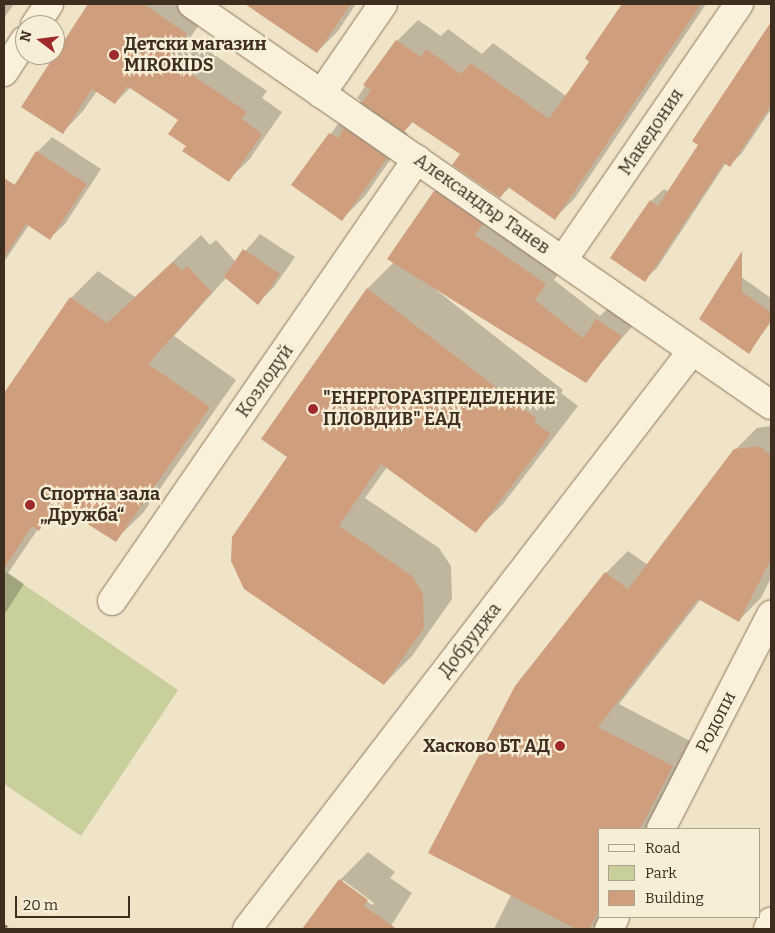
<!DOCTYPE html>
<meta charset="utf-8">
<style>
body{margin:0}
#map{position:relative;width:775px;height:933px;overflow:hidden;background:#f0e4c8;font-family:Bitter,serif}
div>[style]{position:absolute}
.green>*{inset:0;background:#c9cf9b}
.shadow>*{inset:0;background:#0003}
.building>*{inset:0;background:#cf9f7d}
.path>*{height:3px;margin-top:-1.5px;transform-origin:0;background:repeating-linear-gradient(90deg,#8d765c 0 4px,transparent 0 6.5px)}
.roads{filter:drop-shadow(0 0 1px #8d765c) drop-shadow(0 0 1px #8d765c)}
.minor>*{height:28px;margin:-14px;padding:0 14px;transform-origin:14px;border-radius:14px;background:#faf1dc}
.dots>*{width:14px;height:14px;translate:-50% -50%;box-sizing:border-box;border:2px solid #f7eed8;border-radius:50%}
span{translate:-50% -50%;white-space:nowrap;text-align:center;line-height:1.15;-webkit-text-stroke:4.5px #f7eed8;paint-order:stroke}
.poi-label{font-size:18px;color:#3d2e20;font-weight:700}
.left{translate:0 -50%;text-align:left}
.right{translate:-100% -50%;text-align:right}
.street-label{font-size:18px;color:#3d2e20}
.frame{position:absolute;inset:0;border:5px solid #3d2e20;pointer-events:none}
.legend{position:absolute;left:598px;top:828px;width:162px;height:90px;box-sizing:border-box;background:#f7eed8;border:1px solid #ada18e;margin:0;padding:6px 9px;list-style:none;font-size:15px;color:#3d2e20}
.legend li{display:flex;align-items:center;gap:10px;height:25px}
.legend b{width:25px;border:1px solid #ada18e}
.north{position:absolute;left:15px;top:15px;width:50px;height:50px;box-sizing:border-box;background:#f7eed8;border:1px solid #ada18e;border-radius:50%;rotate:285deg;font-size:14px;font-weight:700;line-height:20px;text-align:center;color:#3d2e20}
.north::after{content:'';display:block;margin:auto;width:18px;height:22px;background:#9e2a2b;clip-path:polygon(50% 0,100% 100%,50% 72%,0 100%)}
.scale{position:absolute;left:15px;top:896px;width:115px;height:22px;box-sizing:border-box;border:2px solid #3d2e20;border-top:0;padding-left:6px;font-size:15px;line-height:18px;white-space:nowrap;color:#3d2e20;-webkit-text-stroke:4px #f7eed8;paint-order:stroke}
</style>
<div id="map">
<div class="green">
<i style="clip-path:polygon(4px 571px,178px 690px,81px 836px,4px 784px)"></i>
</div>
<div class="shadow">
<i style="clip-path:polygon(4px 4px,14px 4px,4px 18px)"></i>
<i style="clip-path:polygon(90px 4px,213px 4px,190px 38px,267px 91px,262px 98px,282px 112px,249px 160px,228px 180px,188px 146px,180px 120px,131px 87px,115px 103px,97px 91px,83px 111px,63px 132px,22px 107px)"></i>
<i style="clip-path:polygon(247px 4px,356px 4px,338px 31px,317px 52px)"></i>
<i style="clip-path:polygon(624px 4px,706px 4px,575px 198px,555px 218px,510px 187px,500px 197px,461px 154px,414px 121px,404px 131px,408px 134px,365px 196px,342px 219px,293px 185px,338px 124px,361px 101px,357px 98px,397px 41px,418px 20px,441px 36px,448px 29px,482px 54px,493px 43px,566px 96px,590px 61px,587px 58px)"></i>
<i style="clip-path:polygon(771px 27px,771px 109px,742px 153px,730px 165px,726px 163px,657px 268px,644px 280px,612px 258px,651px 201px,664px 189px,669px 192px,700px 145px,693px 140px)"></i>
<i style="clip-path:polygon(52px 137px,101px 169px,65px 224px,50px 238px,29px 225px,4px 262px,4px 200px,37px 152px)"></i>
<i style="clip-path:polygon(454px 172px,564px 264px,554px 280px,600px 316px,616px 300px,640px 317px,586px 381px,425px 281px,563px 390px,561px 393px,578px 406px,503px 504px,475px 531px,387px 467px,365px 498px,439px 548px,451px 566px,452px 599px,412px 656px,384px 684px,289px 457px,368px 288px,394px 262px,388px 258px,435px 191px)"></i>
<i style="clip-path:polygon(260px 234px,295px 257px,274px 287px,258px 303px,226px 278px,174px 336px,236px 380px,143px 513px,115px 540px,62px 506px,38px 529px,8px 573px,24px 584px,4px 615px,4px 395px,71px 298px,98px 271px,135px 297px,201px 235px,210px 245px,216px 240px,236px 262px)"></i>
<i style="clip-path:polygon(734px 272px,771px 298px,771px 322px,749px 352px)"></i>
<i style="clip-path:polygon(771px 426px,771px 578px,761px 598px,739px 620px,701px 599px,619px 704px,694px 743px,650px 829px,599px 829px,599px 917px,602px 917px,592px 929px,494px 929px,511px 895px,516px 686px,606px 573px,628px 551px,648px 565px,735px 450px,757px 428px)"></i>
<i style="clip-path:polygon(evenodd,368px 852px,395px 872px,390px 878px,412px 893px,389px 929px,304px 929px,340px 880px,368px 852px,343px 880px,374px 903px,372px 905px,343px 884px,343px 880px)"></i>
</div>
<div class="building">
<i style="clip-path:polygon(88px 4px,144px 4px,187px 34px,170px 60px,247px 112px,242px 119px,262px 134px,229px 182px,182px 151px,186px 146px,168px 134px,178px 120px,127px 86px,115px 104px,92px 89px,63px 134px,21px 107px)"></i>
<i style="clip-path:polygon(245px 4px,351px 4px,317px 53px)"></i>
<i style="clip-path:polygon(622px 4px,701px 4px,555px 220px,508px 187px,500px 198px,452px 165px,460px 154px,412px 122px,404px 132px,362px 103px,371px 90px,363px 85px,396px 40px,421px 57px,426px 49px,461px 74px,471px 63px,549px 119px,589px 62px,585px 58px)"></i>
<i style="clip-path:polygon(771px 22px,771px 105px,730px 167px,724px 163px,645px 282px,610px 258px,650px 200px,658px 206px,698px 145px,692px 141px)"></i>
<i style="clip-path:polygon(344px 128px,387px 158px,342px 221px,291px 185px,329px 133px,338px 138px)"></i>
<i style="clip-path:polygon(36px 151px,87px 184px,50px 240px,26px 224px,4px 258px,4px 178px,15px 185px)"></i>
<i style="clip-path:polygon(434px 191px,483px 224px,475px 235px,546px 284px,535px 300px,583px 338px,596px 319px,622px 336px,586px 383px,387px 259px)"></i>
<i style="clip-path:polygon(243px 249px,280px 274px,258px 305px,224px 277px)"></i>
<i style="clip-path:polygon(742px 251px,742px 292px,771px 312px,771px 320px,749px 354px,699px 319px)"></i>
<i style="clip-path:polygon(173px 262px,182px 271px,187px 266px,212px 292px,148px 364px,210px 407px,116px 542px,56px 504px,39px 531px,32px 526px,4px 569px,4px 393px,70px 297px,107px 323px)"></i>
<i style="clip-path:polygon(367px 288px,537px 419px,534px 422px,551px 434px,476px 533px,381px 464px,339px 526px,412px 576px,423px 594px,424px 628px,384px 685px,244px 589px,231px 561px,232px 537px,287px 457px,261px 439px)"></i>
<i style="clip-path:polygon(759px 446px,771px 455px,771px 559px,739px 622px,698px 599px,598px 727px,673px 766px,640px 829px,599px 829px,599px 910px,589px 929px,576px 929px,428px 853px,515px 686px,605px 572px,628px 589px,734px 449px)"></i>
<i style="clip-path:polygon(339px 879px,368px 900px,364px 906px,397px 929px,302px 929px)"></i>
</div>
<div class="path">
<i style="left:4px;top:925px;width:8px;rotate:30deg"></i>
</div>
<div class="roads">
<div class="minor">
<i style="left:192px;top:4px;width:704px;rotate:34.71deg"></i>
<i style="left:35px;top:25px;width:25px;rotate:-56deg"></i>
<i style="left:4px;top:72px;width:38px;rotate:-57deg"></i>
<i style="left:321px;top:94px;width:109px;rotate:-55.4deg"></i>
<i style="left:563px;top:260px;width:311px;rotate:-55.5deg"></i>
<i style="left:112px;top:601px;width:537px;rotate:-55.39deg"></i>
<i style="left:661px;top:829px;width:241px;rotate:-62.8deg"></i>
<i style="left:247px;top:929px;width:729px;rotate:-52.41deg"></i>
<i style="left:609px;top:929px;width:13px;rotate:-63deg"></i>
<i style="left:768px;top:929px;width:8px;rotate:-67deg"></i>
</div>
</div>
<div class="dots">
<i style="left:114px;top:55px;background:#9e2a2b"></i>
<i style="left:313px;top:409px;background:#9e2a2b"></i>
<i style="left:30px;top:505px;background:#9e2a2b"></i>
<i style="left:560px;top:746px;background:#9e2a2b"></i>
</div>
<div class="poi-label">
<span class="left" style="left:124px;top:55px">Детски магазин<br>MIROKIDS</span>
<span class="left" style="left:323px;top:409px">"ЕНЕРГОРАЗПРЕДЕЛЕНИЕ<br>ПЛОВДИВ" ЕАД</span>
<span class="left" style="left:40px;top:505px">Спортна зала<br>„Дружба“</span>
<span class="right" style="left:550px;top:746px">Хасково БТ АД</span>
</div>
<div class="street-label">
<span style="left:651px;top:132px;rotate:-56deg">Македония</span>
<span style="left:482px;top:204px;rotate:35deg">Александър Танев</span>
<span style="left:265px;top:381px;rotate:-55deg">Козлодуй</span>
<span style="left:470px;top:640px;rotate:-52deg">Добруджа</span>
<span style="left:716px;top:722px;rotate:-63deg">Родопи</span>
</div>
<div class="frame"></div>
<ul class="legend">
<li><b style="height:6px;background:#faf1dc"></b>Road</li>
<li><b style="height:14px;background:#c9cf9b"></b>Park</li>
<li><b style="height:14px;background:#cf9f7d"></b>Building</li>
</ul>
<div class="north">N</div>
<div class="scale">20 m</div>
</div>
